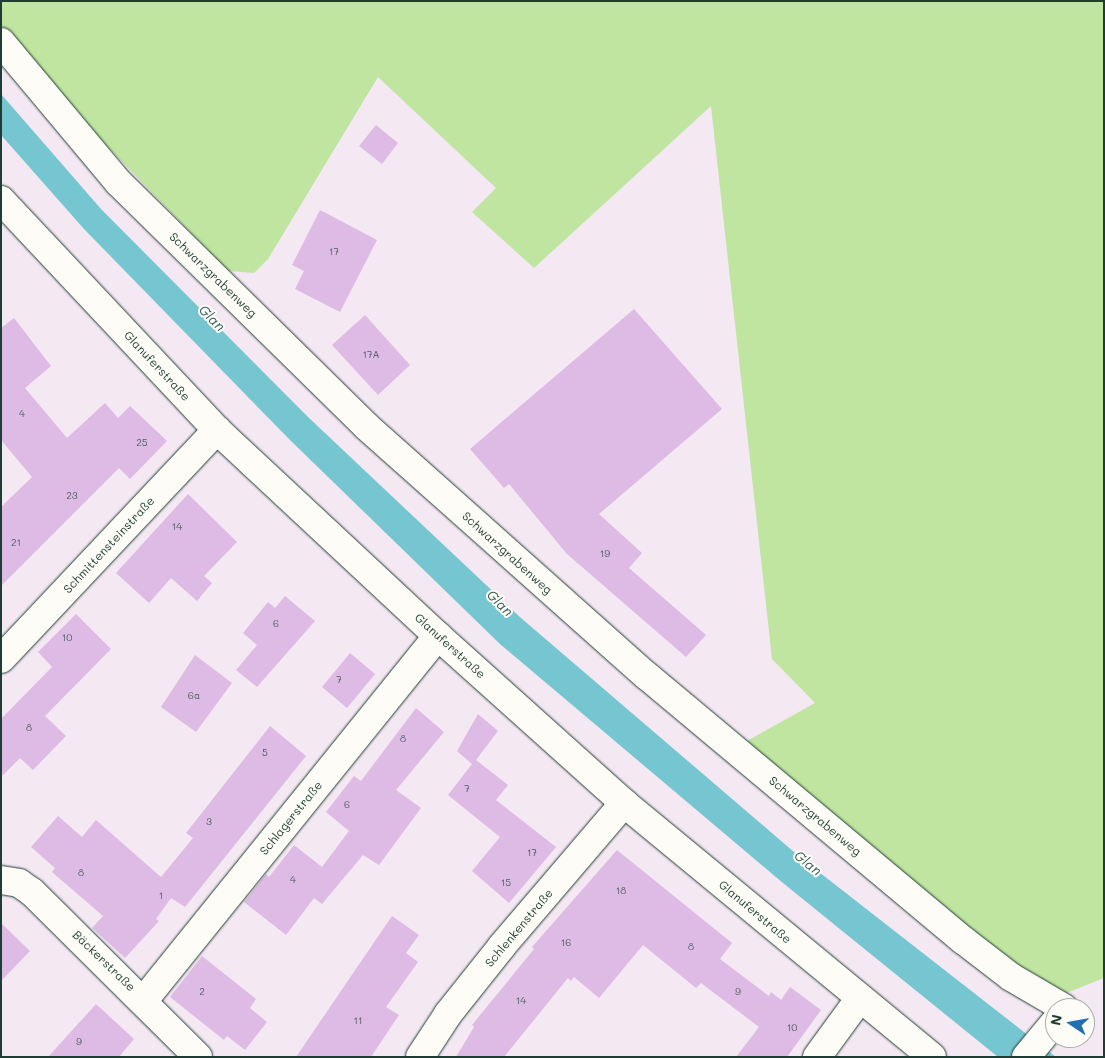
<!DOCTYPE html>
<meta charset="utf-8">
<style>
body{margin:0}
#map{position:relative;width:1105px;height:1058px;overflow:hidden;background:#f4e8f2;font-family:Mali,sans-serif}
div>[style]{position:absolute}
.green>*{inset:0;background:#bfe5a0}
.water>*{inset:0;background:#76c6d1}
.building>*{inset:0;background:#debbe5}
.roads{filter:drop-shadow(0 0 1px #1f3d34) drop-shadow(0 0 1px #1f3d34)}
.minor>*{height:28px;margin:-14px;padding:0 14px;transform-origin:14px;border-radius:14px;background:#fdfcf7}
span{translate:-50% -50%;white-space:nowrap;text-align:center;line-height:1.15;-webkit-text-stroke:4px #fdfcf7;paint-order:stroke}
.number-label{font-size:10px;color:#4f5c60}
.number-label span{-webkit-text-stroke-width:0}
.street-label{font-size:12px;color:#1f3d34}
.water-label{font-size:14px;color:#355f5b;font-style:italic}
.frame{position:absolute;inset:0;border:2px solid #1f3d34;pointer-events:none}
.north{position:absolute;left:1045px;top:998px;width:50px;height:50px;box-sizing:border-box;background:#fdfcf7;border:1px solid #a4b0a9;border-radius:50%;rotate:282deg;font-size:14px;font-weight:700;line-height:20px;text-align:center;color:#1f3d34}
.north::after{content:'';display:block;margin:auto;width:18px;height:22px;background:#1f6fb2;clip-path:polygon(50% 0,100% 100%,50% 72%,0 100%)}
</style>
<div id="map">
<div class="green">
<i style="clip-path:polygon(1px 1px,1104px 1px,1104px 978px,1059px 996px,1014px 969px,738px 746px,815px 703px,772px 659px,711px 106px,534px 268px,472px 212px,496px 188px,378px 77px,268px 259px,254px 273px,228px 271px,75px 113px,1px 28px)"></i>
</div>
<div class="water">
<i style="clip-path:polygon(1px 94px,101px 209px,308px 417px,521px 618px,801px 858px,1056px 1057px,998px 1057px,783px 883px,500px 644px,290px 440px,84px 229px,1px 135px)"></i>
</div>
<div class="building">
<i style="clip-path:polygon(376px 125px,398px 143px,382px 164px,359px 146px)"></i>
<i style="clip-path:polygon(320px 210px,377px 240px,340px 312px,295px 289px,304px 271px,292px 265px)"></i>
<i style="clip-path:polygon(634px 309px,722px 409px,599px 514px,642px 553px,629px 568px,706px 635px,686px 657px,567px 554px,509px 484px,504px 488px,470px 449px)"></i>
<i style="clip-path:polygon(365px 315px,410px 365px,378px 395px,332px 345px)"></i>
<i style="clip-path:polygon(14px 318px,51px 366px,25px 388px,67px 438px,105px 403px,118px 418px,130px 406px,167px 441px,130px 479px,119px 468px,1px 586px,1px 507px,32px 477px,1px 440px,1px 328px)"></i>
<i style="clip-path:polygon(188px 494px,237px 542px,204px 576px,212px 583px,197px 601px,171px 578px,149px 603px,116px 573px)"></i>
<i style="clip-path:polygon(285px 596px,315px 621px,257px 687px,236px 670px,257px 645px,243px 633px,268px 602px,275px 608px)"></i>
<i style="clip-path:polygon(76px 614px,111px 649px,45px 716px,66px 736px,33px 770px,20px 758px,1px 777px,1px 719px,52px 667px,38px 652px)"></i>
<i style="clip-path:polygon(350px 653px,375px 674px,347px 708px,322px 687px)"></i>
<i style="clip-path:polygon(195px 655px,232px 683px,196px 732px,161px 707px)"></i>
<i style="clip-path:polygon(416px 708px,444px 732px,396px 790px,421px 808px,379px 865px,363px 855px,322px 904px,314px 898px,286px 935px,244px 902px,266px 874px,269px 877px,294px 845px,322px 867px,349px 831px,326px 812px,354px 776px,361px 781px)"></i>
<i style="clip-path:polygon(478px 714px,498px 731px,476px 760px,508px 785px,496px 800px,556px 847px,509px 903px,472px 871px,500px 837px,448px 795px,472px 764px,457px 751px)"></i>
<i style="clip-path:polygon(270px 726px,306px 756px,185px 907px,171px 898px,156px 919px,159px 921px,125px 958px,92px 928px,103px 916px,52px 872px,55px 868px,31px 847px,58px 816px,82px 837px,96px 820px,161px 877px,193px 838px,186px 833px)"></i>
<i style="clip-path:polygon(617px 850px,732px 943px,720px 959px,769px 996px,771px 992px,781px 1000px,790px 987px,821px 1010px,787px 1057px,736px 1057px,759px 1027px,701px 983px,696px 988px,643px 945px,599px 998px,574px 977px,571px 981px,568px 978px,504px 1057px,456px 1057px,474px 1027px,472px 1025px,534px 949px,532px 947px)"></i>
<i style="clip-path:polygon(392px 916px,419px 935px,406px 953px,418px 962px,386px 1007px,399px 1015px,371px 1057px,296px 1057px)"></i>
<i style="clip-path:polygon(1px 923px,30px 951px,1px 981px)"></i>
<i style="clip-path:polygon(202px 956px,256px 999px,250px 1008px,267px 1022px,245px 1050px,227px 1036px,224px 1040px,170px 997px)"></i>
<i style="clip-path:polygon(96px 1004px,134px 1039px,119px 1057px,48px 1057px)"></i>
</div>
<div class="roads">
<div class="minor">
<i style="left:1px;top:42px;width:182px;rotate:50.1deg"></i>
<i style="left:118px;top:182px;width:348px;rotate:44.5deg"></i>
<i style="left:366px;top:426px;width:376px;rotate:41.7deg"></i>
<i style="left:647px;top:676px;width:412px;rotate:39.9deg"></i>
<i style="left:963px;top:940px;width:61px;rotate:37.6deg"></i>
<i style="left:1011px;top:977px;width:61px;rotate:30.3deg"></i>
<i style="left:1px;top:200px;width:316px;rotate:46.8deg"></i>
<i style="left:217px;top:430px;width:302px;rotate:43deg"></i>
<i style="left:438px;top:636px;width:250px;rotate:41.9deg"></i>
<i style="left:624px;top:803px;width:399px;rotate:39.5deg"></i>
<i style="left:1px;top:659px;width:315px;rotate:-46.7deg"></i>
<i style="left:1px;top:880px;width:18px;rotate:9deg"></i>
<i style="left:19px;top:883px;width:16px;rotate:35deg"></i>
<i style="left:32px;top:892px;width:234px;rotate:44.8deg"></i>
<i style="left:144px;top:1000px;width:468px;rotate:-51.1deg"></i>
<i style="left:420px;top:1057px;width:51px;rotate:-56.9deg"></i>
<i style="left:448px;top:1014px;width:87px;rotate:-51.5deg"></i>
<i style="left:502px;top:946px;width:188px;rotate:-49.5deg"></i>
<i style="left:817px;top:1057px;width:73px;rotate:-53.9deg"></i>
<i style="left:1026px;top:1057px;width:45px;rotate:-50.4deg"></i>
</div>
</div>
<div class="number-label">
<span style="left:334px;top:252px">17</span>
<span style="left:371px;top:355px">17A</span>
<span style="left:22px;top:414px">4</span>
<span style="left:142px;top:443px">25</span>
<span style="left:72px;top:496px">23</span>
<span style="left:177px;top:527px">14</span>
<span style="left:16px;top:543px">21</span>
<span style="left:605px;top:554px">19</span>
<span style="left:276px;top:624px">6</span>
<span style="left:67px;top:638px">10</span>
<span style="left:339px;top:680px">7</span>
<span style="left:194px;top:696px">6a</span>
<span style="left:29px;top:728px">8</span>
<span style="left:403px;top:739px">8</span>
<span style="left:265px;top:753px">5</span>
<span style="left:467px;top:789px">7</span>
<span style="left:347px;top:805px">6</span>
<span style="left:209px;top:822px">3</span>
<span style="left:532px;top:853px">17</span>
<span style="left:81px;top:873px">8</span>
<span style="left:293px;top:880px">4</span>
<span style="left:506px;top:883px">15</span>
<span style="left:621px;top:891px">18</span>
<span style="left:161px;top:896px">1</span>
<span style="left:566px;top:943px">16</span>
<span style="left:691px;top:947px">8</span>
<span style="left:202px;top:992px">2</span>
<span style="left:738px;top:992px">9</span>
<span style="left:521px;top:1001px">14</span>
<span style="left:358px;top:1021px">11</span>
<span style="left:792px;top:1028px">10</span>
<span style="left:79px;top:1042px">9</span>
</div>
<div class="street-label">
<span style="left:213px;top:275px;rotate:44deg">Schwarzgrabenweg</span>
<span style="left:157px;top:366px;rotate:47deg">Glanuferstraße</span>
<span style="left:109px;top:545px;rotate:-47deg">Schmittensteinstraße</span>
<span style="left:507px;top:553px;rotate:42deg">Schwarzgrabenweg</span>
<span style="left:450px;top:646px;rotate:42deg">Glanuferstraße</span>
<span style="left:815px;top:816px;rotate:40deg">Schwarzgrabenweg</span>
<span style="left:291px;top:818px;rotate:-51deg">Schlagerstraße</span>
<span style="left:755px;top:912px;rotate:40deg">Glanuferstraße</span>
<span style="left:519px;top:928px;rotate:-50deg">Schlenkenstraße</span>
<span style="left:104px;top:961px;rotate:44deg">Bäckerstraße</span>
</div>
<div class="water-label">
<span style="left:212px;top:318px;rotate:45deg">Glan</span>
<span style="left:500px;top:603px;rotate:45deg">Glan</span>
<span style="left:808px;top:863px;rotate:39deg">Glan</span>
</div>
<div class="frame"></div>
<div class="north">N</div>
</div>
